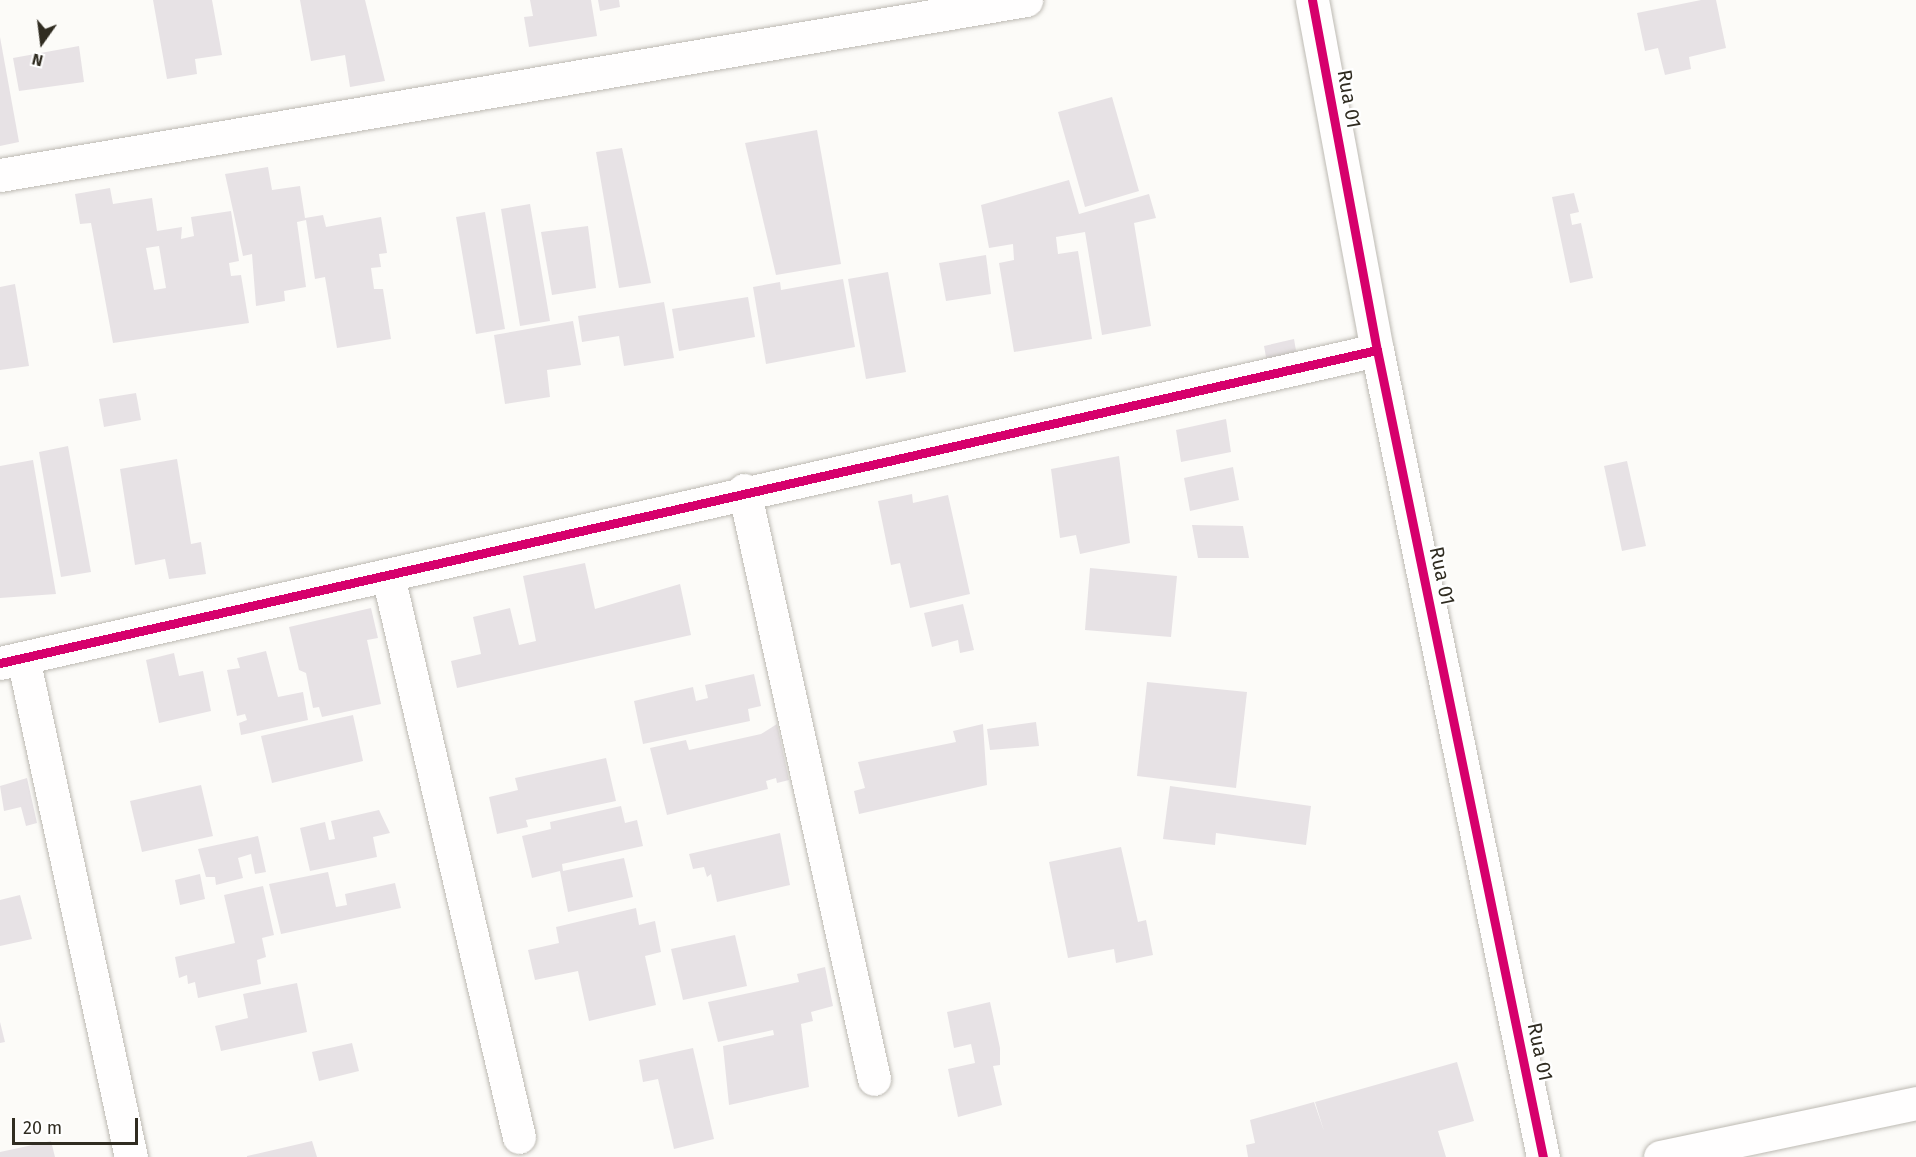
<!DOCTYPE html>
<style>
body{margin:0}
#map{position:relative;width:1916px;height:1157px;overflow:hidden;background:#fcfbf8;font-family:"Fira Sans",sans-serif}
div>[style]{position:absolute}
.building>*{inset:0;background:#e7e2e5}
.roads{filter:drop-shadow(0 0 2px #bdbab3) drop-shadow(0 0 2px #bdbab3)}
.street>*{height:33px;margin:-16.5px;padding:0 16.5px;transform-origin:16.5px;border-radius:16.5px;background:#fffefe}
.secondary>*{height:33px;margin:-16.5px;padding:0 16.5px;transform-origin:16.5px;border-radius:16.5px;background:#fffefe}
.cycleway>*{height:9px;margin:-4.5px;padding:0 4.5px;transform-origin:4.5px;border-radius:4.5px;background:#d6006c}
span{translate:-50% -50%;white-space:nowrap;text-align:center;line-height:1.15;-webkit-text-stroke:4.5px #fff;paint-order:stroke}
.street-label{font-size:20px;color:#302c21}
.north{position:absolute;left:12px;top:12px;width:60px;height:60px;-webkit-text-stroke:4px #fff;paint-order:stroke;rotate:194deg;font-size:16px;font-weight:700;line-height:24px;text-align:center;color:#302c21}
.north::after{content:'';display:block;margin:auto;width:21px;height:27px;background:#302c21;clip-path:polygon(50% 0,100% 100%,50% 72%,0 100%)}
.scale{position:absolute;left:12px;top:1118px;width:126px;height:27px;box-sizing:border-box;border:3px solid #302c21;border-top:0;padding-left:8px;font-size:18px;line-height:21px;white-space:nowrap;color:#302c21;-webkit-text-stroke:4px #fff;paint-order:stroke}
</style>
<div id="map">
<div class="building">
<i style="clip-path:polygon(153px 0,212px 0,222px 55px,195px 59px,197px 74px,167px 79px)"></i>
<i style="clip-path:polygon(300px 0,365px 0,385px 81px,350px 87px,345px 55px,311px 61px)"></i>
<i style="clip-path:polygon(530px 0,591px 0,597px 36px,529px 47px,524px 17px,533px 16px)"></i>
<i style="clip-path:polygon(598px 0,619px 0,620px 7px,600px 11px)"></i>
<i style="clip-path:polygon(1701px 0,1716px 0,1726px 48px,1689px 57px,1691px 69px,1665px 75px,1658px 48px,1645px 51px,1637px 13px)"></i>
<i style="clip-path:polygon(0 37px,19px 142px,0 146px)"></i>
<i style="clip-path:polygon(79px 46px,84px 82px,19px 91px,13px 58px)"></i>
<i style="clip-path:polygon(1112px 97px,1139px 191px,1085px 207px,1058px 112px)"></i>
<i style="clip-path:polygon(817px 130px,841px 264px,776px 275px,745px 143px)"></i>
<i style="clip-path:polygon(622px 148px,651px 283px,619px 288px,596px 152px)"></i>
<i style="clip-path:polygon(268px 167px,272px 190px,300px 186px,305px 218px,323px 215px,326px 227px,381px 217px,387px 253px,379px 254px,381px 267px,371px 268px,374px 289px,383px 289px,391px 339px,337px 348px,325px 277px,315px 279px,306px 220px,297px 222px,306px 287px,284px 291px,285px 301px,256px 306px,252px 254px,243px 256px,225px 174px)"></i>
<i style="clip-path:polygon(1069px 180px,1079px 214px,1149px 194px,1156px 218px,1134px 223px,1151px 326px,1102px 335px,1085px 232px,1056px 237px,1058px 254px,1078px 251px,1092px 339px,1014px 352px,999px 263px,1014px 260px,1013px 244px,989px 248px,981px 205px)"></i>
<i style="clip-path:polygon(evenodd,110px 188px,113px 204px,152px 198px,157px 231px,182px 227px,181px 239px,194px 236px,191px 217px,231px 211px,239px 261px,229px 263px,231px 276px,241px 275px,249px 323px,113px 343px,91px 223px,80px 224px,75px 194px,110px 188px,159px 246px,166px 288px,154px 290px,146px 248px,159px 246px)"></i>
<i style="clip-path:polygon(1574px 193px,1579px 212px,1570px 214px,1572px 225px,1581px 223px,1593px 278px,1570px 283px,1552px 197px)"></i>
<i style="clip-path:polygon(530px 204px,550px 321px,520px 326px,501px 209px)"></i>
<i style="clip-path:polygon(485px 212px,505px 329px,476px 334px,456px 217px)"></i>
<i style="clip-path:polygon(588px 226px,596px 288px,552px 295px,541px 232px)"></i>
<i style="clip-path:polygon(986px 255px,991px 294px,946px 301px,939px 263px)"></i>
<i style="clip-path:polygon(888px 272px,906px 372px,866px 379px,848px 279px)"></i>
<i style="clip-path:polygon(843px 279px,855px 347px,766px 364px,753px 287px,780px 282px,781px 290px)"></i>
<i style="clip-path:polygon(15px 284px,29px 366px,0 370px,0 287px)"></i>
<i style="clip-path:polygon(748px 297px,755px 337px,679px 351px,672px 309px)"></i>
<i style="clip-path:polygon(664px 302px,674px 358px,624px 366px,619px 336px,582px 342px,578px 316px)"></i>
<i style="clip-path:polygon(573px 321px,581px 365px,547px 370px,550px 397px,505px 404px,494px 335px)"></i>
<i style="clip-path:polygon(1294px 339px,1298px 362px,1268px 368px,1264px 346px)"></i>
<i style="clip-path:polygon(136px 393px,141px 420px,104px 427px,99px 399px)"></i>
<i style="clip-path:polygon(1226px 419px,1231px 452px,1181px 462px,1176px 430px)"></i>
<i style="clip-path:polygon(68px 446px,91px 572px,61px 577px,39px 452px)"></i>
<i style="clip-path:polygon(1119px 456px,1130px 543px,1080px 554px,1076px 535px,1060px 538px,1051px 469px)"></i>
<i style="clip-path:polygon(177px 459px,191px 544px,201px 542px,206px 574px,169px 579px,165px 559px,135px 565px,120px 469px)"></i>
<i style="clip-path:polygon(33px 460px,56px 594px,0 598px,0 466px)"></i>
<i style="clip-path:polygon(1627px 461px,1646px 546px,1622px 551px,1604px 466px)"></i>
<i style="clip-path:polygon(1233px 467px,1239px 500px,1190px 511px,1184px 478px)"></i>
<i style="clip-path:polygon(912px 494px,913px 503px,948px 495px,970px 594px,910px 608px,900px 563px,891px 565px,878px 501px)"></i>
<i style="clip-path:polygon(1192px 525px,1243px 526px,1249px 558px,1198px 558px)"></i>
<i style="clip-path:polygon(585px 563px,595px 609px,680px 584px,691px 635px,457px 688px,451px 661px,481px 654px,473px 617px,510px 608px,519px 645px,536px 641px,523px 576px)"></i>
<i style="clip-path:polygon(1090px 568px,1177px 576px,1171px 637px,1085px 630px)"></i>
<i style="clip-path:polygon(963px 604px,974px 650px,960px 653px,958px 640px,932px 647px,924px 613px)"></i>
<i style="clip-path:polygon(371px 608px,378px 638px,367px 640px,381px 704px,322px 717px,319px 707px,313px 708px,306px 673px,299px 670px,289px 627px)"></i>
<i style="clip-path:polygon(266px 651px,278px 697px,303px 692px,308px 720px,241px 735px,239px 723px,247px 720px,245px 714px,237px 716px,227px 670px,240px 668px,237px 658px)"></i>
<i style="clip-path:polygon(174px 653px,179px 676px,203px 671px,211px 711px,159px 723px,146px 660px)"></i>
<i style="clip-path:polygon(754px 674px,761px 706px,748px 709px,750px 721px,643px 744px,634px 701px,693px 687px,696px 701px,708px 698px,705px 685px)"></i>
<i style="clip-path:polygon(1147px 682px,1247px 692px,1236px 788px,1137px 776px)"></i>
<i style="clip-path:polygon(353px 715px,363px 761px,272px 783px,261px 736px)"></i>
<i style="clip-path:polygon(1036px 722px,1039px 746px,990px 750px,987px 729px)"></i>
<i style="clip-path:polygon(777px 724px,789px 780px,777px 783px,776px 778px,766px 781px,768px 789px,667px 815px,650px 748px,686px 740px,689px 750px,761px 734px)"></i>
<i style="clip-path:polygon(983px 724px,987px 785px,859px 814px,854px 791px,865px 788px,858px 762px,956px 742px,953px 731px)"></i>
<i style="clip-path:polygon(606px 758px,616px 801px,526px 820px,528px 827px,497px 834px,489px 797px,518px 790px,515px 778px)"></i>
<i style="clip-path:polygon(27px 778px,37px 823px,26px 826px,21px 807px,4px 811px,0 786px)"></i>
<i style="clip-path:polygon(201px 785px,213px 836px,142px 852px,130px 801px)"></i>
<i style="clip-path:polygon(1170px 786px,1311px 806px,1306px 845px,1216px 833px,1215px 845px,1163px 839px)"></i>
<i style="clip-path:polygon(621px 806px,625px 823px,637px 820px,643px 846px,562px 864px,563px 871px,624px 858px,633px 897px,568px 912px,560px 871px,532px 878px,522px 836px,551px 829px,550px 822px)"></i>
<i style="clip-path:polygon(379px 810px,390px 833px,373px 837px,377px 857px,310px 871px,300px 828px,325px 822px,329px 840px,335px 839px,331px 821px)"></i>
<i style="clip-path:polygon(780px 833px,790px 885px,717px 902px,711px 874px,707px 877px,704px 867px,693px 869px,689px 854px)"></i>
<i style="clip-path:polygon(258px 836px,266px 872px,255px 874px,251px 854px,238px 858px,243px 878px,216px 885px,215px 877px,206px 877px,198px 849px)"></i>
<i style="clip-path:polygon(1121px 847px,1138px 922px,1146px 920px,1153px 955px,1116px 963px,1114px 949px,1068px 958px,1049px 862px)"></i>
<i style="clip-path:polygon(328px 872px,336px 907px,347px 905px,345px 894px,395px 883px,401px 908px,281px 934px,269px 884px)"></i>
<i style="clip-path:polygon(200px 874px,205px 899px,180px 905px,175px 880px)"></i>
<i style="clip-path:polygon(263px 886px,274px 935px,262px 938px,266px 957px,257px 960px,261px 984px,198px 998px,195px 982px,188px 984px,187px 975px,179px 978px,175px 957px,235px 943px,224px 895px)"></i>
<i style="clip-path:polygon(20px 895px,32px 939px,0 946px,0 900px)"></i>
<i style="clip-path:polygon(636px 908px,639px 925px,655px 921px,661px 952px,645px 956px,656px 1005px,589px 1021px,578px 971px,535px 980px,528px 950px,559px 943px,556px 927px)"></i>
<i style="clip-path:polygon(735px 935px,747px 986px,683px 1000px,671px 949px)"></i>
<i style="clip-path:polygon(825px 967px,833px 1006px,811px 1012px,813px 1021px,801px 1024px,809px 1087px,729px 1105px,723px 1046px,774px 1035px,773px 1030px,718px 1042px,708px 1002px,799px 982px,797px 974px)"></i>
<i style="clip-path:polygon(297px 983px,307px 1032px,221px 1051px,215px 1026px,248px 1018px,243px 994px)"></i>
<i style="clip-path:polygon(990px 1002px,1000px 1048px,1000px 1065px,993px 1066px,1002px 1105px,958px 1117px,948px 1069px,975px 1063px,971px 1044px,954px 1048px,947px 1012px)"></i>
<i style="clip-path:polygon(0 1022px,5px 1042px,0 1043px)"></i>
<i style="clip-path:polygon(352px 1043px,359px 1071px,319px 1081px,312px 1052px)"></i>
<i style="clip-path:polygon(693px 1048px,714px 1139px,674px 1149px,658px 1079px,643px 1082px,639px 1060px)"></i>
<i style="clip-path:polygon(1457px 1062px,1474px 1121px,1438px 1131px,1446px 1157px,1248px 1157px,1246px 1145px,1255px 1143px,1250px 1120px,1314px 1102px,1324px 1131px,1315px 1102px)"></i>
<i style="clip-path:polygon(51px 1141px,55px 1157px,0 1157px,0 1152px)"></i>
<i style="clip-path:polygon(312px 1141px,317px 1157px,247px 1157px,247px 1156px)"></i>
</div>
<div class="roads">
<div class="street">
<i style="left:0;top:175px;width:1041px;rotate:-9.68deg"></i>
<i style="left:744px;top:490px;width:603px;rotate:77.55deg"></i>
<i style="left:388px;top:576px;width:576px;rotate:76.86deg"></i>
<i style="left:23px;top:658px;width:511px;rotate:77.79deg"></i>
<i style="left:0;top:663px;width:1412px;rotate:-12.81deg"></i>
<i style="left:1660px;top:1157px;width:262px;rotate:-11.9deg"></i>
</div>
<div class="secondary">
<i style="left:1312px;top:0;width:356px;rotate:79.5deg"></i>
<i style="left:1377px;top:350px;width:824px;rotate:78.38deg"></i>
</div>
</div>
<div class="cycleway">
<i style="left:1312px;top:0;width:356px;rotate:79.5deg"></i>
<i style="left:1377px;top:350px;width:824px;rotate:78.38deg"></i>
<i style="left:0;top:663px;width:1412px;rotate:-12.81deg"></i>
</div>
<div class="street-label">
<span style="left:1349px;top:99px;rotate:80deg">Rua 01</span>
<span style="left:1442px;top:576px;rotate:78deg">Rua 01</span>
<span style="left:1540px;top:1052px;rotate:78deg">Rua 01</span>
</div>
<div class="north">N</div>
<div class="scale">20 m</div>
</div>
